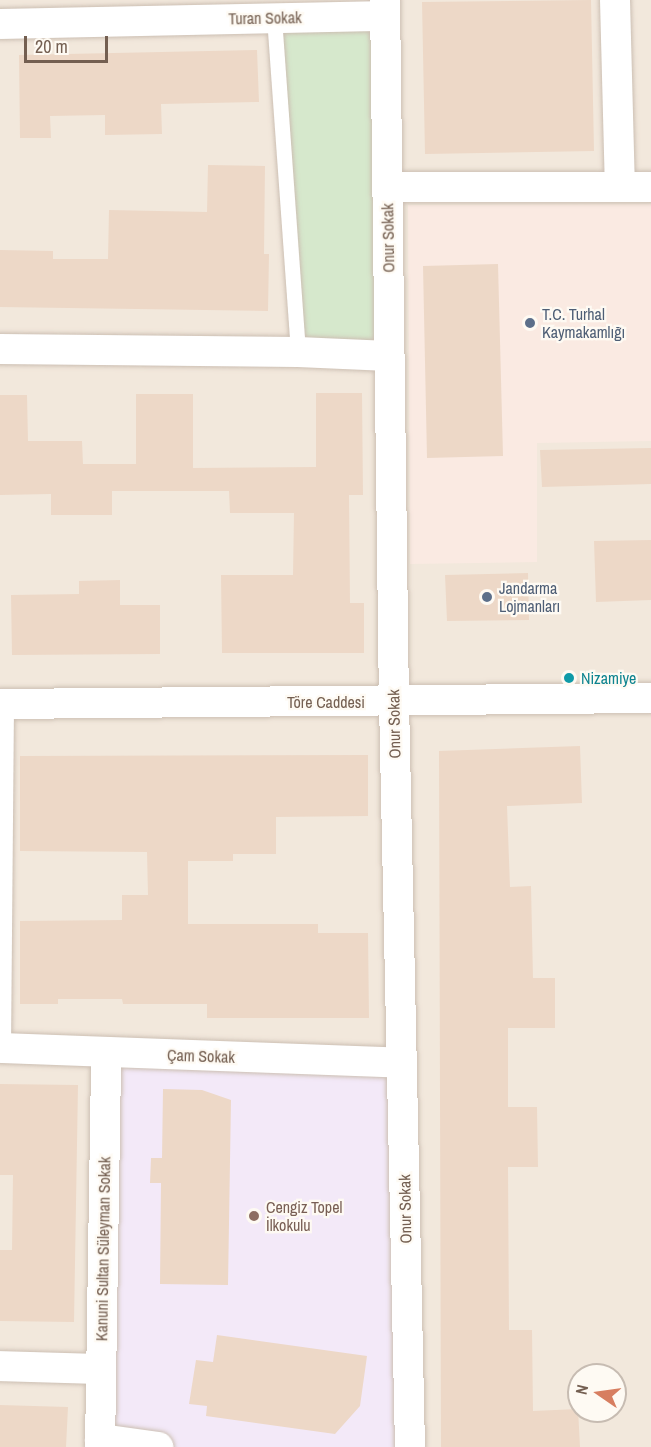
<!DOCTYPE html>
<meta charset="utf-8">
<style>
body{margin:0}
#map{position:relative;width:651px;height:1447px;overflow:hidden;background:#fbf6ec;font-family:"Archivo Narrow",sans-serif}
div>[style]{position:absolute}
.residential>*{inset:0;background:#f2e8dc}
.commercial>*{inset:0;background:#faeae2}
.education>*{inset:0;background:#f3e9f8}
.green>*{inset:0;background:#d6e8cc}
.building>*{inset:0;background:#edd8c7}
.roads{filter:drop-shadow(0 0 2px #ccbfb3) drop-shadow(0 0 2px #ccbfb3)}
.lane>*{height:15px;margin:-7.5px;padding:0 7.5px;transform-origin:7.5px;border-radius:7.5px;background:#fff}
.street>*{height:30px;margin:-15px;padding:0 15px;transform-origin:15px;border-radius:15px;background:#fff}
.dots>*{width:16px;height:16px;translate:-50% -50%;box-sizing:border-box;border:3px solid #fefaf3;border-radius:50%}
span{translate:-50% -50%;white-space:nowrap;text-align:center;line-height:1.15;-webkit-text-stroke:4.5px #fefaf3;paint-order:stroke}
.street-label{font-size:16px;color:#745f51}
.service-label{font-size:16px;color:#4e5e75}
.left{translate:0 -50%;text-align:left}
.culture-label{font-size:16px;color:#0d838f}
.education-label{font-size:16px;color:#785e54}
.north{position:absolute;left:567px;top:1363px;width:60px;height:60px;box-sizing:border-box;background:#fefaf3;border:2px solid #c7bcb2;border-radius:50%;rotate:283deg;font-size:16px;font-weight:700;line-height:24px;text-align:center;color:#745f51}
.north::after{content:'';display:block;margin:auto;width:21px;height:27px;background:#d77e60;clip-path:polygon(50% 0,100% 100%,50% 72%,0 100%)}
.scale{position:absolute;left:24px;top:36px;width:84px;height:27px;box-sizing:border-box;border:3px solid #745f51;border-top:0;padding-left:8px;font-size:18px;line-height:21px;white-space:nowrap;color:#745f51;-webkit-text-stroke:4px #fefaf3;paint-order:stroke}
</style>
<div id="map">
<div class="residential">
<i style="clip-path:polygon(evenodd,0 0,651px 0,651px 1447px,0 1447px,0 0,579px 1375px,615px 1375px,615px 1411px,579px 1411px,579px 1375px)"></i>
</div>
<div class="commercial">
<i style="clip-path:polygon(651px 204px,651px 441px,537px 443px,537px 562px,410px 564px,408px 205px)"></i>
</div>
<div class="education">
<i style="clip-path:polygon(106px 1052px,402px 1063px,410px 1447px,158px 1447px,100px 1439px)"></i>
</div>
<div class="green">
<i style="clip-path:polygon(385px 16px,389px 356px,298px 352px,274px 17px)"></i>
</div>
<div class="building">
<i style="clip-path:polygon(591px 0,594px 151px,425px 154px,422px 2px)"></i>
<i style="clip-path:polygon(257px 50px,259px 102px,161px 104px,162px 134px,105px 135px,105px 115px,50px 116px,51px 138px,20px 138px,19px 55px)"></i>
<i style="clip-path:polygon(208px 165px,265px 166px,264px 254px,269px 254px,268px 311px,0 307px,0 250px,53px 251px,53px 259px,108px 259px,109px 210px,207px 212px)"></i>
<i style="clip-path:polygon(498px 264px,503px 456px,427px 458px,423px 266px)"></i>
<i style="clip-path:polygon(316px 393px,362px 393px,363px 495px,349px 495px,350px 603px,364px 603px,364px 653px,222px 653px,221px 575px,293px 575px,294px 513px,230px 513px,229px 491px,112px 491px,112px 515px,51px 515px,51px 494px,0 495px,0 395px,27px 395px,28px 441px,82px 441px,83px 464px,136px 464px,136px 394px,193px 394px,193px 468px,316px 467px)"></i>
<i style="clip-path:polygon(651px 448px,651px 484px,542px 487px,540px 450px)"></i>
<i style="clip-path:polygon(651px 540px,651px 600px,596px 602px,594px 541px)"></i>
<i style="clip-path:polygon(528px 573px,529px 620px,447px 621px,445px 575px)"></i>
<i style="clip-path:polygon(120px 580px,120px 605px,160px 605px,160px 654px,12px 655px,11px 595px,79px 594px,79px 581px)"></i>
<i style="clip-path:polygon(580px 746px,582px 803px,507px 806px,510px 887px,531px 886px,533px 978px,555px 978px,555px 1028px,508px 1028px,508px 1107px,537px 1107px,538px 1167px,508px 1167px,509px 1330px,532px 1330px,533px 1411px,578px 1409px,580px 1447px,441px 1447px,439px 751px)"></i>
<i style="clip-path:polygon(368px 755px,368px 816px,276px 817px,276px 854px,233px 854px,233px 861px,188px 861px,188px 924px,318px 924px,318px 933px,368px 933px,369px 1018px,207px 1018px,207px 1004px,123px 1004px,122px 999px,58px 999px,58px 1004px,20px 1004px,20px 921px,122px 920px,122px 895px,148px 895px,147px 852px,20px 851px,20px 756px)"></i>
<i style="clip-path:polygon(0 1084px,78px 1085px,74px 1322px,0 1321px,0 1250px,12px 1250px,13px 1175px,0 1175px)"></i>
<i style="clip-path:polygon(163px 1089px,202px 1090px,231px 1100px,228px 1285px,160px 1284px,161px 1183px,150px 1183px,151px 1158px,162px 1158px)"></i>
<i style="clip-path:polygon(217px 1335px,367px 1356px,360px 1406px,335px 1434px,206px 1416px,207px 1406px,189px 1404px,196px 1360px,213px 1362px)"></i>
<i style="clip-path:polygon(0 1405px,68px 1407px,66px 1447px,0 1447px)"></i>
</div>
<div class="roads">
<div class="lane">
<i style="left:274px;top:17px;width:336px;rotate:85.9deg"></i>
<i style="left:3px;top:1048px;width:344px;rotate:-89.5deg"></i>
</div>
<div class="street">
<i style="left:385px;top:0;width:702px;rotate:89.27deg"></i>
<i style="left:394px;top:702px;width:745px;rotate:88.77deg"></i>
<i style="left:615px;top:0;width:187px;rotate:88.5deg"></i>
<i style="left:0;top:24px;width:385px;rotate:-1.2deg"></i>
<i style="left:387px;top:187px;width:264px"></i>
<i style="left:0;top:349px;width:298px;rotate:0.6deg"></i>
<i style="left:298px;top:352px;width:91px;rotate:2.5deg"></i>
<i style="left:0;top:704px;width:651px;rotate:-0.53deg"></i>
<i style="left:0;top:1048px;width:402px;rotate:2.1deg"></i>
<i style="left:0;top:1366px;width:101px;rotate:1.7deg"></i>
<i style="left:100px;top:1439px;width:59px;rotate:7.9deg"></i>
<i style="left:100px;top:1447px;width:395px;rotate:-89.1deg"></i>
</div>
</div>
<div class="dots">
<i style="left:530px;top:323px;background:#5c6f8a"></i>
<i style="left:487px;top:597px;background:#5c6f8a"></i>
<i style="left:569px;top:678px;background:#0f9aa8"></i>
<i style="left:254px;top:1216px;background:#8d6e63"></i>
</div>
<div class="street-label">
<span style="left:265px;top:18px;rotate:-1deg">Turan Sokak</span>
<span style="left:388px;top:238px;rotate:-91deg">Onur Sokak</span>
<span style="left:326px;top:702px">Töre Caddesi</span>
<span style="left:394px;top:724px;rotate:-91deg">Onur Sokak</span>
<span style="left:201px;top:1056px;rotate:2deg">Çam Sokak</span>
<span style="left:405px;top:1209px;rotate:-91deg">Onur Sokak</span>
<span style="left:103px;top:1249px;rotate:-89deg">Kanuni Sultan Süleyman Sokak</span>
</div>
<div class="service-label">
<span class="left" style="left:542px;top:323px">T.C. Turhal<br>Kaymakamlığı</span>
<span class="left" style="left:499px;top:597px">Jandarma<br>Lojmanları</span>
</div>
<div class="culture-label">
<span class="left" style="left:581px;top:678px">Nizamiye</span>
</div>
<div class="education-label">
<span class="left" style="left:266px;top:1216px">Cengiz Topel<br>İlkokulu</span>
</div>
<div class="north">N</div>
<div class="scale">20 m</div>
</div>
